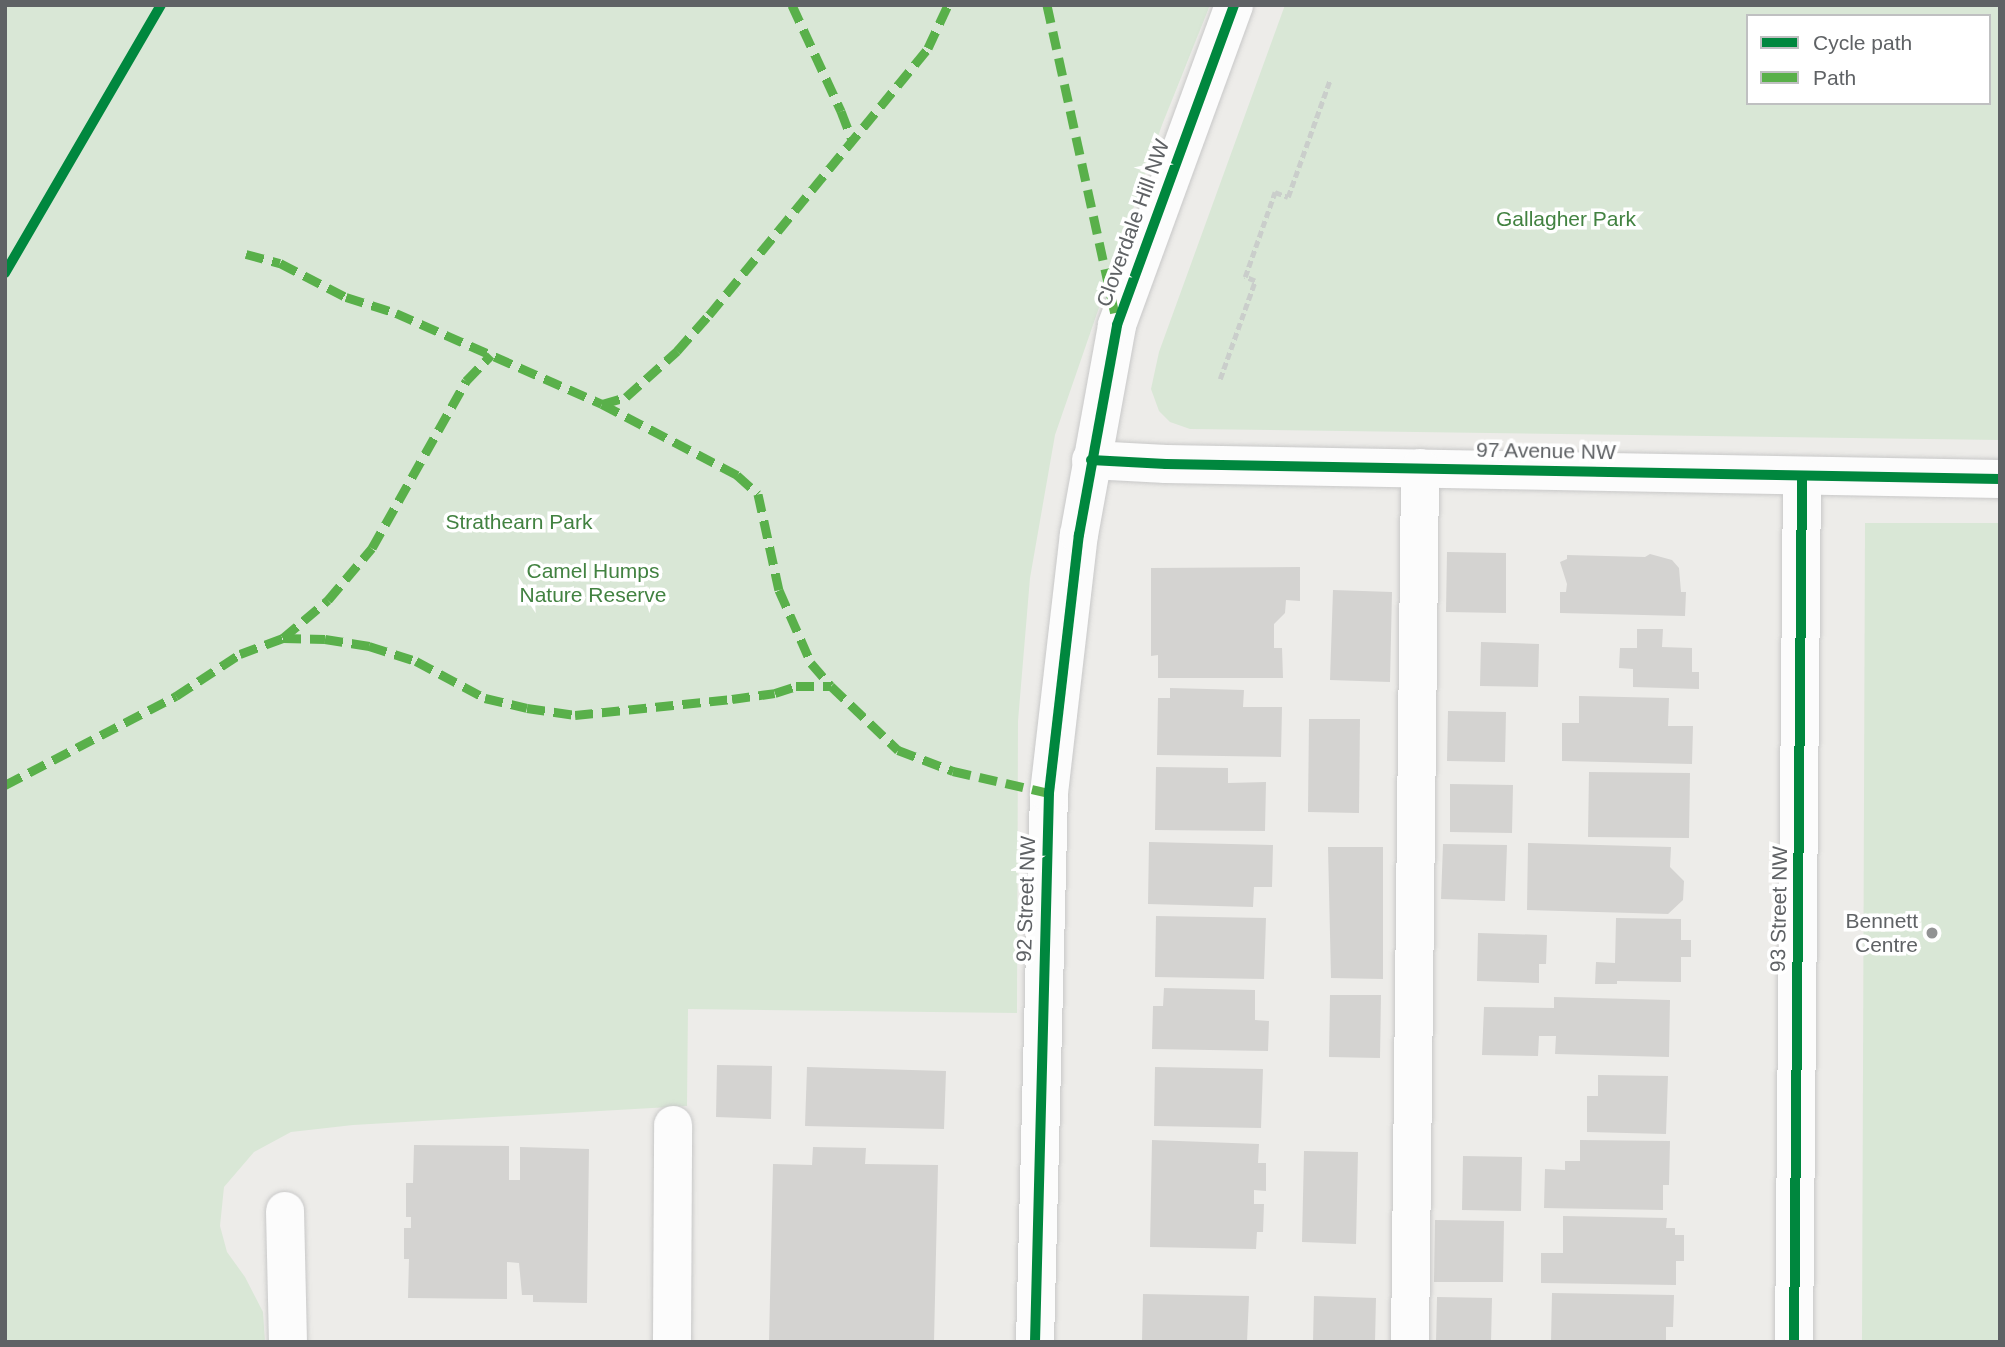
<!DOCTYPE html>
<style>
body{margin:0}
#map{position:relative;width:2005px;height:1347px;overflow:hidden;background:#edece9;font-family:Arial,sans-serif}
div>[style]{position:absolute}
.green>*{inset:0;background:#d9e7d6}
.building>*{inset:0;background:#d4d3d1}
.path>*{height:4.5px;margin-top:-2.25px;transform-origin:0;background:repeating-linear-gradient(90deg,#cacecb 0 7px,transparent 0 10.5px)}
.roads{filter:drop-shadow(0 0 2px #c8c8c8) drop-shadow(0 0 2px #c8c8c8)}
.minor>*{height:38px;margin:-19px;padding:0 19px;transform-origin:19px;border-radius:19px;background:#fcfcfc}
.quiet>*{height:9px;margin-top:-4.5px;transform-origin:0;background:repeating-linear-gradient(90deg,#59b04a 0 18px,transparent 0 27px)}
.cycleway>*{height:10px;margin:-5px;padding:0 5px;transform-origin:5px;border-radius:5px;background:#00873e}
.dots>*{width:19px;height:19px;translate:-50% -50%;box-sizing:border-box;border:4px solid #fff;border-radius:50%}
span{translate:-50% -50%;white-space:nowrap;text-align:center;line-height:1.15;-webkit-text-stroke:7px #fff;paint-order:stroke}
.park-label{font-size:21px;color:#428241}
.street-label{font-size:21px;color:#5f6265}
.poi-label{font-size:21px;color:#5f6265}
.right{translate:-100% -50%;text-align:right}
.frame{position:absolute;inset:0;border:7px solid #5f6265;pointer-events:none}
.legend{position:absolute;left:1746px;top:14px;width:245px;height:91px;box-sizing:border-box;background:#fff;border:2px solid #bfc0c1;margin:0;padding:9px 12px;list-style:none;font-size:21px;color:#5f6265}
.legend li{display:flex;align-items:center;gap:14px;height:35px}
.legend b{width:35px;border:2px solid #bfc0c1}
</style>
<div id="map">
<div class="green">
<i style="clip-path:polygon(5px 5px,1210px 5px,1162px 125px,1055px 435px,1030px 578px,1018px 721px,1017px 1013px,688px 1009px,687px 1106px,353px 1125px,291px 1132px,254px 1152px,224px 1187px,220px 1226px,227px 1252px,245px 1277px,263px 1312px,265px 1342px,5px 1342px)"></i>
<i style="clip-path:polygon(evenodd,1285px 5px,2000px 5px,2000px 440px,1190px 429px,1170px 422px,1159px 411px,1151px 389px,1159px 352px,1285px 5px,1748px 16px,1989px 16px,1989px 103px,1748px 103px,1748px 16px)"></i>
<i style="clip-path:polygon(1865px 523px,2000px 523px,2000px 1342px,1862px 1342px)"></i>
</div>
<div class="building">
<i style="clip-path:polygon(1447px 552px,1506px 553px,1506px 613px,1446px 612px)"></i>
<i style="clip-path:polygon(1650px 554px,1672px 560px,1679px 568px,1681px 592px,1686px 592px,1685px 616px,1560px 613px,1560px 592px,1566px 592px,1567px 584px,1560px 562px,1567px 559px,1567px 555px,1645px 557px)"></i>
<i style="clip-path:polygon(1300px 567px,1300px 601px,1286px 600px,1285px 613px,1274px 624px,1274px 648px,1282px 648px,1283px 678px,1158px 678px,1158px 655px,1151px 656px,1151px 568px)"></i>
<i style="clip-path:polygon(1333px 590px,1392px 592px,1390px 682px,1330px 680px)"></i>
<i style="clip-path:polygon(1637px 629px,1663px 629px,1662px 647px,1692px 648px,1692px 672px,1699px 672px,1699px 689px,1633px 687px,1633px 669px,1619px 668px,1620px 648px,1637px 648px)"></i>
<i style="clip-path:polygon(1481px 642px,1539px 644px,1538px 687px,1480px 686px)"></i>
<i style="clip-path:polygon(1170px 688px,1244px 690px,1243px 707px,1282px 707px,1281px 757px,1157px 755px,1158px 698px,1170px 698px)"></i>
<i style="clip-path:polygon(1579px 696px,1669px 698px,1668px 726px,1693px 726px,1692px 764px,1562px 761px,1562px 723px,1579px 723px)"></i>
<i style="clip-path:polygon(1448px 711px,1506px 712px,1505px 762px,1447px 761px)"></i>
<i style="clip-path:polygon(1309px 719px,1360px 719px,1359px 813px,1308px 812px)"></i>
<i style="clip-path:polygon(1156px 767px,1228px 768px,1228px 783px,1266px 782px,1265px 831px,1155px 830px)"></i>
<i style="clip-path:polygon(1589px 772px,1690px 773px,1689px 838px,1588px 837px)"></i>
<i style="clip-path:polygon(1450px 784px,1513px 785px,1512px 833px,1450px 832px)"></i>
<i style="clip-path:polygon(1149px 842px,1273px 845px,1272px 887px,1254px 887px,1253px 907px,1148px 904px)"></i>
<i style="clip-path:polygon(1528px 843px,1671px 847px,1670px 867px,1684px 881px,1683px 900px,1668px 914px,1527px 910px)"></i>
<i style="clip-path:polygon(1443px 844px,1507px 845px,1505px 901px,1441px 899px)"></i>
<i style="clip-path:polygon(1328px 847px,1383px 847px,1383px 979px,1331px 978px)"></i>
<i style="clip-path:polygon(1156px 916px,1266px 918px,1264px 979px,1155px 977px)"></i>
<i style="clip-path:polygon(1616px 918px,1681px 919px,1681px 940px,1691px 940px,1691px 957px,1681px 957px,1681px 982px,1617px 981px,1617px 984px,1595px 984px,1596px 962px,1615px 963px)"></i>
<i style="clip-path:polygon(1478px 933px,1547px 935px,1546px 964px,1539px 964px,1539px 983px,1477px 981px)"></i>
<i style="clip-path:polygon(1164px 988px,1255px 990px,1255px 1020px,1269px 1021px,1268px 1051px,1152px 1049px,1153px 1006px,1163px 1006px)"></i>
<i style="clip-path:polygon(1330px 995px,1381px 995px,1380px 1058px,1329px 1057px)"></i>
<i style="clip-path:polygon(1554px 997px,1670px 1000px,1669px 1057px,1555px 1054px,1556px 1036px,1539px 1036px,1538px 1056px,1482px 1055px,1484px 1007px,1554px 1008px)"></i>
<i style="clip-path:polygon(717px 1065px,772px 1066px,771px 1119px,716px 1117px)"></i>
<i style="clip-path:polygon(807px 1067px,946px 1071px,944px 1129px,805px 1126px)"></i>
<i style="clip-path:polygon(1155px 1067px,1263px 1069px,1261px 1128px,1154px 1126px)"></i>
<i style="clip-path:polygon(1598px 1075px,1668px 1076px,1666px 1134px,1587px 1132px,1587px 1096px,1598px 1096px)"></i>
<i style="clip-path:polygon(1152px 1140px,1259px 1144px,1258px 1163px,1266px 1163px,1266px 1191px,1254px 1190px,1254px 1204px,1264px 1204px,1263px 1232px,1257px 1232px,1256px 1249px,1150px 1247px)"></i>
<i style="clip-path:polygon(1580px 1140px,1670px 1141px,1669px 1185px,1663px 1185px,1663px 1210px,1544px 1208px,1545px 1169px,1565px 1170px,1565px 1161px,1580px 1161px)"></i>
<i style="clip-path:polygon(414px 1145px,509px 1146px,509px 1180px,520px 1180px,520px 1147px,589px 1149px,587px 1303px,533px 1302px,533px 1295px,522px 1295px,519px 1263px,507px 1262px,507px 1299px,408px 1298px,409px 1259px,404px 1259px,404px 1228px,411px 1228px,411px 1217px,406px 1217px,406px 1183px,413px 1183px)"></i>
<i style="clip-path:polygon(813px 1147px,866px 1148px,865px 1164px,938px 1165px,934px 1342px,769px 1342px,773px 1164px,812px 1165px)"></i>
<i style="clip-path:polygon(1304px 1151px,1358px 1152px,1356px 1244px,1302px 1242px)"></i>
<i style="clip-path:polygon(1463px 1156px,1522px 1157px,1521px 1211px,1462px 1210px)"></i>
<i style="clip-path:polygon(1563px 1216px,1667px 1218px,1666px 1228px,1675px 1228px,1675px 1235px,1684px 1235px,1684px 1261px,1676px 1261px,1676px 1285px,1541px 1283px,1541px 1253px,1563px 1253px)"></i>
<i style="clip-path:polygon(1435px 1220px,1504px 1221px,1503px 1282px,1434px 1282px)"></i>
<i style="clip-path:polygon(1552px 1293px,1674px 1295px,1673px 1327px,1666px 1327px,1666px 1342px,1551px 1342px)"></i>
<i style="clip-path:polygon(1143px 1294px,1249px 1296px,1247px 1342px,1142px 1342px)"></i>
<i style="clip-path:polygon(1314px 1296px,1376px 1298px,1375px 1342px,1313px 1342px)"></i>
<i style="clip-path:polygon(1437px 1297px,1492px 1298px,1491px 1342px,1436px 1342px)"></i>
</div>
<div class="path">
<i style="left:1220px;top:379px;width:104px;rotate:-70.3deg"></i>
<i style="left:1255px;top:281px;width:11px;rotate:-158deg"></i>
<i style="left:1245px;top:277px;width:90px;rotate:-70.6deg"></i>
<i style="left:1275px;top:192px;width:14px;rotate:21deg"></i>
<i style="left:1288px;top:197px;width:124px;rotate:-70.3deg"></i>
</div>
<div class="roads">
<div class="minor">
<i style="left:1091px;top:460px;width:75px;rotate:3.1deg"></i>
<i style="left:1166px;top:464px;width:834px;rotate:1.03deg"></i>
<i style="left:285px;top:1211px;width:131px;rotate:88.7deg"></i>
<i style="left:672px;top:1342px;width:217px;rotate:-89.7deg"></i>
<i style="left:1035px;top:1342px;width:549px;rotate:-88.54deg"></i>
<i style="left:1049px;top:793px;width:260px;rotate:-83.4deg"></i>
<i style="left:1079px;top:535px;width:213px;rotate:-79.7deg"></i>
<i style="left:1117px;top:325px;width:341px;rotate:-69.9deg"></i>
<i style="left:1410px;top:1342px;width:874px;rotate:-89.34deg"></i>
<i style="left:1794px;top:1342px;width:865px;rotate:-89.47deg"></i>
</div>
</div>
<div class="quiet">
<i style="left:792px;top:5px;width:117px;rotate:65.2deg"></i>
<i style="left:841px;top:111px;width:31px;rotate:69deg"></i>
<i style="left:1047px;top:5px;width:322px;rotate:77.6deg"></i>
<i style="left:246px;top:254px;width:35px;rotate:15deg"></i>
<i style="left:280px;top:263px;width:74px;rotate:27.3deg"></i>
<i style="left:346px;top:297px;width:52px;rotate:17.7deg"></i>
<i style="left:396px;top:313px;width:225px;rotate:23.8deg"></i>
<i style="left:602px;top:404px;width:153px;rotate:27.7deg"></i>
<i style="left:737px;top:475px;width:28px;rotate:42deg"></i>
<i style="left:758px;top:494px;width:98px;rotate:77.7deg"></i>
<i style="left:779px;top:590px;width:80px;rotate:66.3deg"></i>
<i style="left:811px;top:663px;width:30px;rotate:49deg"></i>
<i style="left:602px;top:404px;width:25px;rotate:-16deg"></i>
<i style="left:626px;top:397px;width:69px;rotate:-42deg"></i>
<i style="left:677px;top:351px;width:48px;rotate:-48.4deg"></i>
<i style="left:709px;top:315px;width:345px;rotate:-50.6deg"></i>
<i style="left:928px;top:48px;width:47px;rotate:-65.1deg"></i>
<i style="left:283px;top:638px;width:59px;rotate:-40.2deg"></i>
<i style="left:328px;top:600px;width:68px;rotate:-49.8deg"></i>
<i style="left:372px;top:548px;width:192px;rotate:-60.6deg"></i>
<i style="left:466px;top:381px;width:36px;rotate:-46deg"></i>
<i style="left:5px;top:785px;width:193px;rotate:-27.5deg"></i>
<i style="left:176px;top:696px;width:77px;rotate:-33.3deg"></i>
<i style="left:240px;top:654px;width:46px;rotate:-20.4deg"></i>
<i style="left:283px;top:638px;width:42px;rotate:1.4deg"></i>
<i style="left:325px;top:639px;width:45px;rotate:9deg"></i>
<i style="left:369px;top:646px;width:49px;rotate:17.7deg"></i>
<i style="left:416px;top:661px;width:78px;rotate:28.2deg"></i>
<i style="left:485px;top:698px;width:43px;rotate:13.4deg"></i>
<i style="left:527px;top:708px;width:49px;rotate:8.3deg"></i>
<i style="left:575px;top:715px;width:158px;rotate:-5.8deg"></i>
<i style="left:732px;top:699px;width:43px;rotate:-7.9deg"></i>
<i style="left:775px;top:693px;width:22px;rotate:-18deg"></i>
<i style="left:796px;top:686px;width:35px"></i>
<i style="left:831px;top:686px;width:93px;rotate:43.7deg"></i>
<i style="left:898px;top:750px;width:59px;rotate:20.9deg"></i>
<i style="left:953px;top:771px;width:98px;rotate:12.9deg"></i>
</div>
<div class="cycleway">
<i style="left:5px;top:273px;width:310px;rotate:-59.8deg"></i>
<i style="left:1091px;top:460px;width:75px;rotate:3.1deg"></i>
<i style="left:1166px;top:464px;width:834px;rotate:1.03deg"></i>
<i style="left:1035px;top:1342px;width:549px;rotate:-88.54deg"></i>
<i style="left:1049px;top:793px;width:260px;rotate:-83.4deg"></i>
<i style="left:1079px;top:535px;width:213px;rotate:-79.7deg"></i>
<i style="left:1117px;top:325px;width:341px;rotate:-69.9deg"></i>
<i style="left:1794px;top:1342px;width:865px;rotate:-89.47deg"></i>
</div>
<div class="dots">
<i style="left:1932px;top:933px;background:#919293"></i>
</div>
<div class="park-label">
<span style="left:1566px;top:219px">Gallagher Park</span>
<span style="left:519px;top:522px">Strathearn Park</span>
<span style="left:593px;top:583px">Camel Humps<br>Nature Reserve</span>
</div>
<div class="street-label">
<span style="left:1133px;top:223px;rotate:-70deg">Cloverdale Hill NW</span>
<span style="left:1546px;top:451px;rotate:1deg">97 Avenue NW</span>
<span style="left:1026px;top:899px;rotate:-88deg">92 Street NW</span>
<span style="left:1779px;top:909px;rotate:-89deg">93 Street NW</span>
</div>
<div class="poi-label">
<span class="right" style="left:1918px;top:933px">Bennett<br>Centre</span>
</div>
<div class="frame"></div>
<ul class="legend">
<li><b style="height:9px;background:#00873e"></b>Cycle path</li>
<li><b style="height:9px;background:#59b04a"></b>Path</li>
</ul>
</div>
